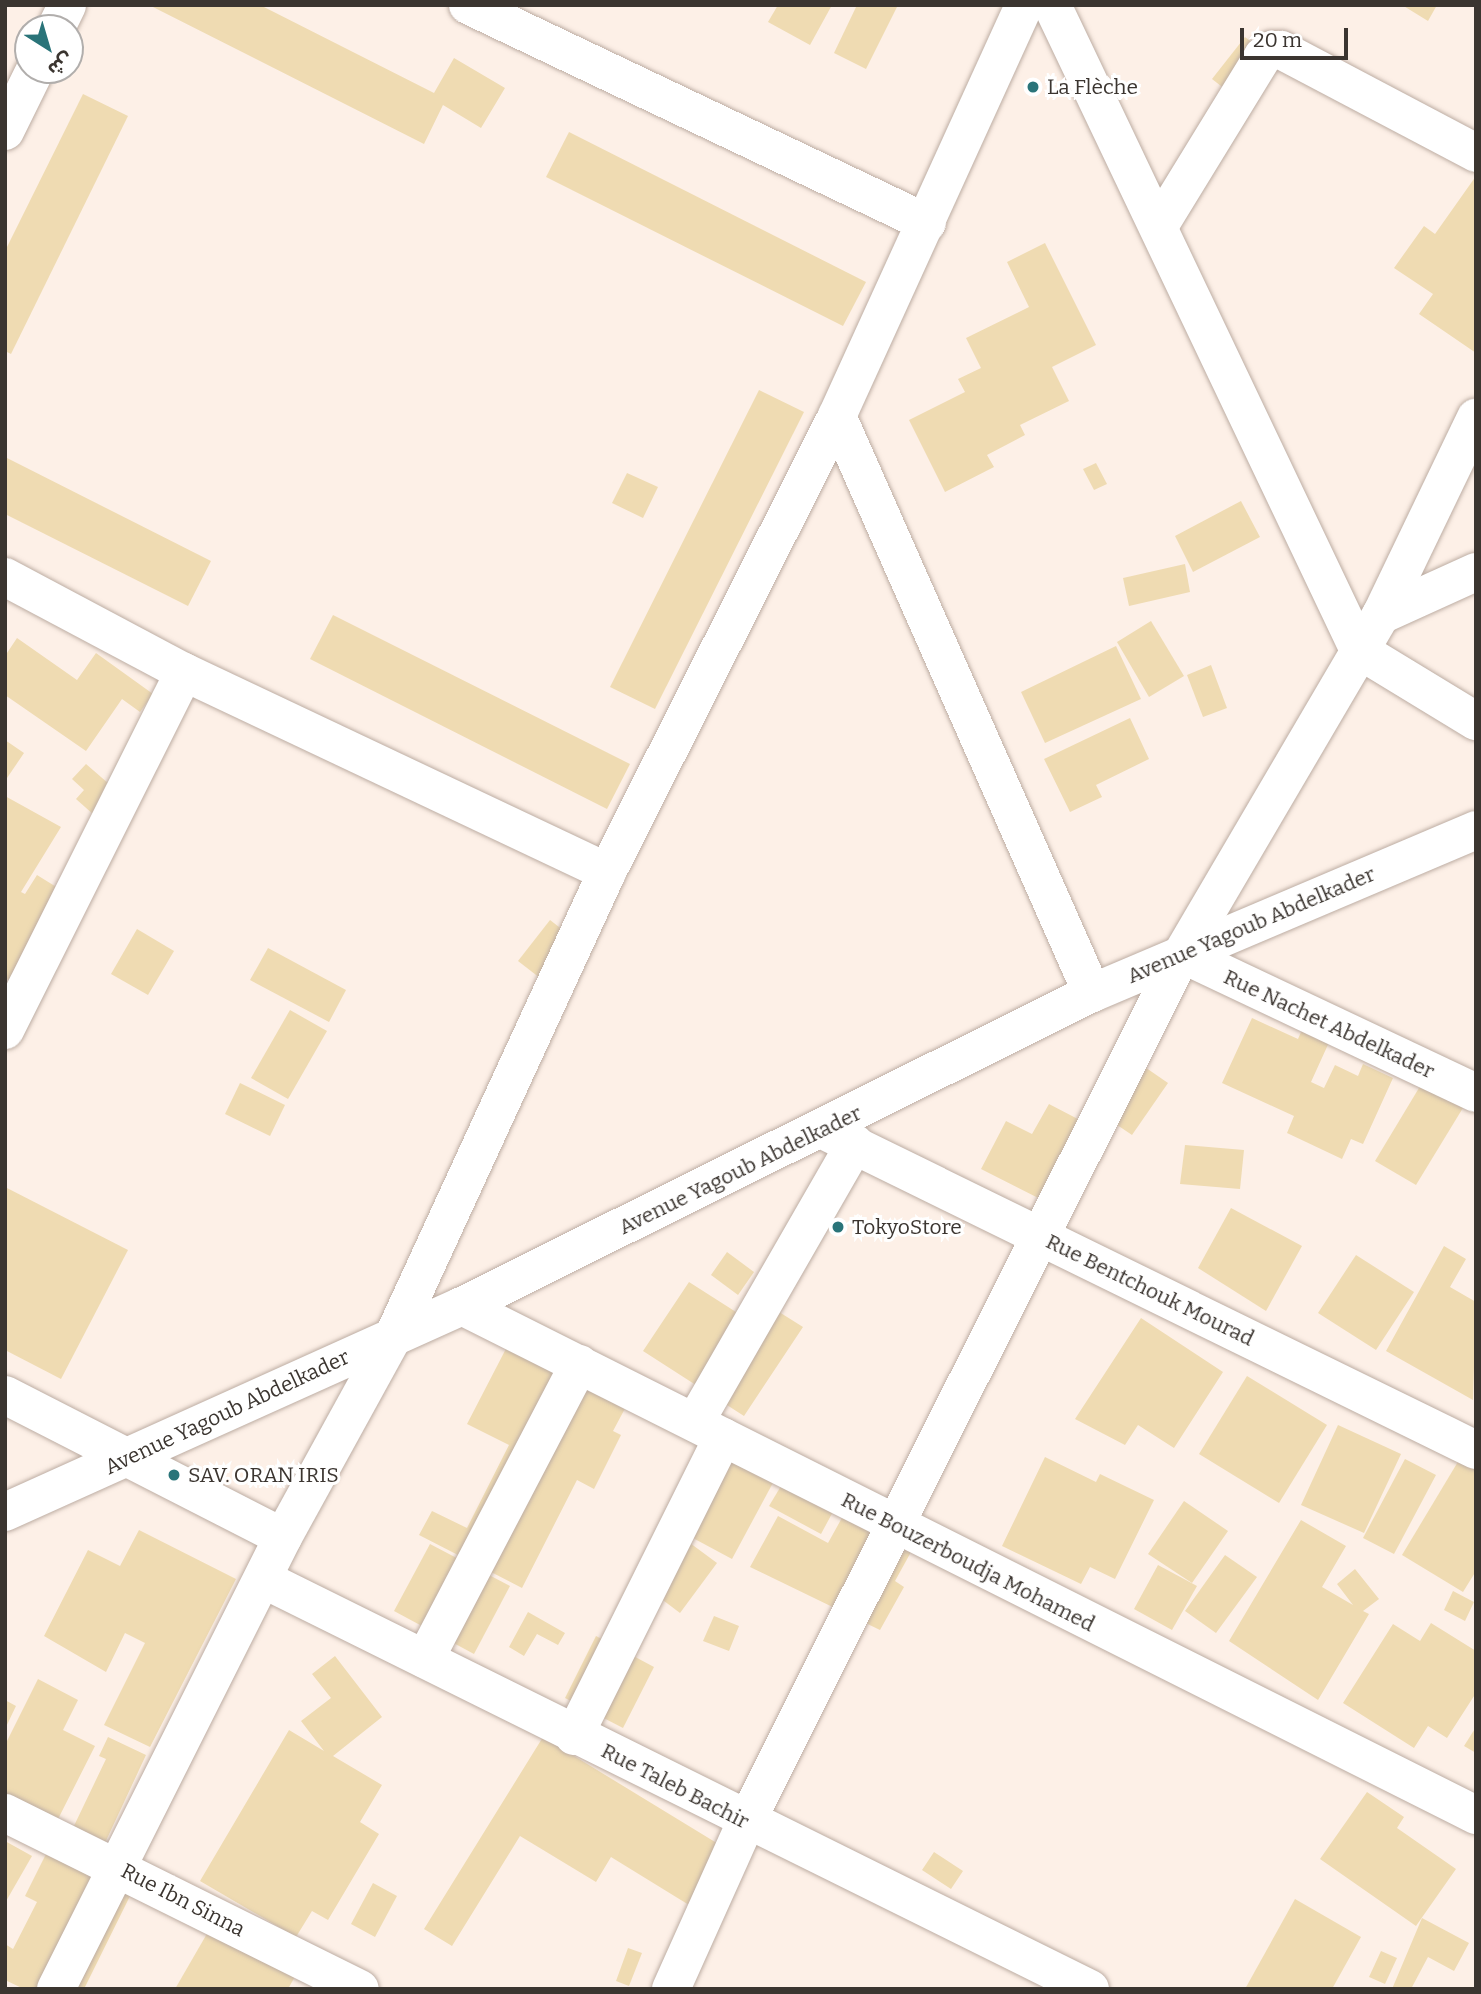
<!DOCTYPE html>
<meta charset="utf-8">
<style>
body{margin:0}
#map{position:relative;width:1481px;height:1994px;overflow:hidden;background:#fdf0e7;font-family:Bitter,"Noto Sans Arabic",serif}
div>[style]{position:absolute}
.building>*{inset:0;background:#efdbb2}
.roads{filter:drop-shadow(0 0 2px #bdada3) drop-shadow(0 0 2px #bdada3)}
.minor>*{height:38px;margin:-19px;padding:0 19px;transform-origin:19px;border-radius:19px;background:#fff}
.dots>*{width:19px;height:19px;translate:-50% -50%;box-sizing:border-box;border:4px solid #fff;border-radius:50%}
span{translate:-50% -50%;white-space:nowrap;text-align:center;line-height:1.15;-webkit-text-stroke:6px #fff;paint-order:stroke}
.poi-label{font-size:21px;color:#3b3530}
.left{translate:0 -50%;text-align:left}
.street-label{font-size:21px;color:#3b3530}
.frame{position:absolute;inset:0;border:7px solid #3b3530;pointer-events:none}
.north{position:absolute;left:14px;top:14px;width:70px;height:70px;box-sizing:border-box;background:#fff;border:2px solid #b1aeac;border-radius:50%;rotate:143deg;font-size:19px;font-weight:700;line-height:28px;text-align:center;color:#3b3530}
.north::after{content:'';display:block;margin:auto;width:24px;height:32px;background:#2a7479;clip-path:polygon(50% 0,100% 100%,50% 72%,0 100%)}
.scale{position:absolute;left:1240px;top:28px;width:108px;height:32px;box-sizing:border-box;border:4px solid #3b3530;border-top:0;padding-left:9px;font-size:21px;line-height:24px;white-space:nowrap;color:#3b3530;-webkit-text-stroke:5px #fff;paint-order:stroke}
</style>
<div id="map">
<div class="building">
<i style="clip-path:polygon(149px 5px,260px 5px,434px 93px,454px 58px,505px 88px,481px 128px,443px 105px,424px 144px)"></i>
<i style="clip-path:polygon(778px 5px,832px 5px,810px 45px,768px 22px)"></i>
<i style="clip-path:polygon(857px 5px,898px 5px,866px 69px,834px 53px)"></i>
<i style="clip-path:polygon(1402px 5px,1437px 5px,1428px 21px)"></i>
<i style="clip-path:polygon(1245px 37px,1271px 57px,1239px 100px,1212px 79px)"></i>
<i style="clip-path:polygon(83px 94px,128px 116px,11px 354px,5px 351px,5px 251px)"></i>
<i style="clip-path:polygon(569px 132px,866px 282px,843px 326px,546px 177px)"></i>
<i style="clip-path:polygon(1476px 176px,1476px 353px,1419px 314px,1433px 294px,1394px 268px,1424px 226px,1435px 234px)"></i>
<i style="clip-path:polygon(1045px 243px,1096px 345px,1052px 367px,1069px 401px,1020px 425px,1025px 435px,987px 455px,994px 467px,945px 492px,909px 420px,965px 392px,958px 379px,981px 368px,966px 338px,1029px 307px,1007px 262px)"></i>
<i style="clip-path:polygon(759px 390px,804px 412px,655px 709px,610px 687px)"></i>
<i style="clip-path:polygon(5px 457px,211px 561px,188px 606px,5px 514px)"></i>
<i style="clip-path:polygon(1096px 463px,1107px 484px,1094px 490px,1083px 469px)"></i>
<i style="clip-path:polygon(627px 473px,658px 487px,643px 518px,612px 503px)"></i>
<i style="clip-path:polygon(1241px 501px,1260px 537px,1193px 572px,1175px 536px)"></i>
<i style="clip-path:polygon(1185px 564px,1190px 592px,1129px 606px,1123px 578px)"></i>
<i style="clip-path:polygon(333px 615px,630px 764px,607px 809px,310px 659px)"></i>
<i style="clip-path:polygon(1151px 621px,1184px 676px,1149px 697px,1117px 642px)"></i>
<i style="clip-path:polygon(17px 638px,77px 680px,96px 653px,153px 694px,140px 712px,122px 699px,86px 751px,5px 695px,5px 656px)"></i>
<i style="clip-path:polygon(1116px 646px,1141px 699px,1045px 743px,1021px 692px)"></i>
<i style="clip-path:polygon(1211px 665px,1227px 708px,1203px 717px,1187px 675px)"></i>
<i style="clip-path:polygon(1130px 718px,1149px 759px,1096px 785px,1102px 797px,1070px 812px,1044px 759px)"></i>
<i style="clip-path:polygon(5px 740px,24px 753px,5px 781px)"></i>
<i style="clip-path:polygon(86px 764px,116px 790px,94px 815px,76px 799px,84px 790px,72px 779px)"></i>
<i style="clip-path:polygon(5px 796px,61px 827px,21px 892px,25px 894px,37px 875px,66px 893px,12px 982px,5px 978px)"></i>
<i style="clip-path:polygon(550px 920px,581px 944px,549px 985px,518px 961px)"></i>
<i style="clip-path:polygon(137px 929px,174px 951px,148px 995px,111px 974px)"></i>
<i style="clip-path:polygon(268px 948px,346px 990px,329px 1022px,250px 980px)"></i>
<i style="clip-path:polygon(290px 1010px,327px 1031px,288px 1099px,251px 1078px)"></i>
<i style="clip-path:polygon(1252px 1018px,1298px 1039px,1304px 1025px,1331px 1038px,1311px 1082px,1324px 1088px,1335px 1065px,1358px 1076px,1363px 1064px,1393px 1078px,1363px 1144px,1351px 1139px,1342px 1159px,1287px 1133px,1294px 1116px,1222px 1083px)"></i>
<i style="clip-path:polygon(1123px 1052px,1168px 1083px,1132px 1135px,1086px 1104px)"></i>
<i style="clip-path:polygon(1428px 1073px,1469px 1098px,1416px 1185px,1375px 1161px)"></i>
<i style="clip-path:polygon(240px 1083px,285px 1105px,270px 1136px,225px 1114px)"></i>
<i style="clip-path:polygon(1049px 1104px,1097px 1129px,1056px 1207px,981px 1169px,1006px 1121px,1032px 1134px)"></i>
<i style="clip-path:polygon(1185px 1145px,1244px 1150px,1240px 1189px,1180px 1184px)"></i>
<i style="clip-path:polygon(5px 1187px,128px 1250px,61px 1379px,5px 1350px)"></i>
<i style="clip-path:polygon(1231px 1208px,1302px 1246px,1266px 1311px,1198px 1268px)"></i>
<i style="clip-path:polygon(1444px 1246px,1466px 1259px,1450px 1287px,1476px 1302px,1473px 1400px,1386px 1351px)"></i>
<i style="clip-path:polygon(727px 1252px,754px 1272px,738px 1295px,711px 1275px)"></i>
<i style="clip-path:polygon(1356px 1255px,1414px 1292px,1376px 1350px,1318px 1313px)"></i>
<i style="clip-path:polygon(689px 1282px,736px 1312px,749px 1293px,803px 1327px,744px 1416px,643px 1351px)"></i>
<i style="clip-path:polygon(1141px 1318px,1223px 1372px,1174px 1448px,1138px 1425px,1125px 1445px,1075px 1419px)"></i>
<i style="clip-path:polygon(510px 1341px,629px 1401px,613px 1431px,621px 1435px,594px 1489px,577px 1480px,522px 1588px,419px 1535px,432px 1511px,467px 1528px,509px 1445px,467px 1424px)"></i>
<i style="clip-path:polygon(1247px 1376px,1327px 1425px,1279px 1503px,1199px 1454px)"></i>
<i style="clip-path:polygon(1338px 1425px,1401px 1454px,1364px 1533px,1301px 1505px)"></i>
<i style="clip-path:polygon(713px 1445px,775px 1479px,732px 1559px,691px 1537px)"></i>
<i style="clip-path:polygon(1045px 1457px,1096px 1482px,1100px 1474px,1154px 1500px,1115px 1579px,1090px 1567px,1081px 1584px,1002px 1546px)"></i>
<i style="clip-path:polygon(1405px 1459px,1436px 1475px,1394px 1554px,1363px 1538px)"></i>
<i style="clip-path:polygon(1459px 1460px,1476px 1470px,1476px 1571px,1463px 1592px,1402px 1555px)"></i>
<i style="clip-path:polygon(784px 1481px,835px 1508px,821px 1534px,769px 1506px)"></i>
<i style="clip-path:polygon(1184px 1501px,1228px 1531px,1192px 1583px,1148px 1554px)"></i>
<i style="clip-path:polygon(778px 1516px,828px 1543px,843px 1516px,911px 1552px,895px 1581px,904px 1587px,880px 1630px,750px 1567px)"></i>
<i style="clip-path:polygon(1301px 1520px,1346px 1546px,1322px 1587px,1353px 1605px,1337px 1584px,1355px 1569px,1379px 1599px,1363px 1611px,1369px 1614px,1318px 1700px,1229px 1641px)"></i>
<i style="clip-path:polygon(671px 1529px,717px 1563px,680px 1613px,635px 1579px)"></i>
<i style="clip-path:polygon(139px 1530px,236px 1579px,150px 1747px,104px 1725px,145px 1643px,125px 1633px,106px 1672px,44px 1636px,88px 1550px,120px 1566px)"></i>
<i style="clip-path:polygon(430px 1544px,510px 1586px,474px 1654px,394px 1611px)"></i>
<i style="clip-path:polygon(1225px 1555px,1257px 1577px,1216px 1633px,1185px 1611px)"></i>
<i style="clip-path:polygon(1158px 1565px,1197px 1586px,1172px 1630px,1134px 1609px)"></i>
<i style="clip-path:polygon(1453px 1591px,1474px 1602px,1465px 1621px,1444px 1610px)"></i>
<i style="clip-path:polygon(528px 1612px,565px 1633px,558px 1645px,537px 1634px,524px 1656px,509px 1647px)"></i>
<i style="clip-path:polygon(714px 1616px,739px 1626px,729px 1651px,703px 1641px)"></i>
<i style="clip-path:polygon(1431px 1623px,1476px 1651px,1476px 1693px,1447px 1738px,1428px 1726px,1414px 1748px,1343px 1703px,1393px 1624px,1420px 1641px)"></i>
<i style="clip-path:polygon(596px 1636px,654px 1667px,623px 1728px,565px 1698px)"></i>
<i style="clip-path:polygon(335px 1656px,382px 1717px,333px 1756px,382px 1785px,360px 1822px,379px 1834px,328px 1920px,312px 1911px,296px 1937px,200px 1881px,289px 1730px,324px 1751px,301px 1721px,331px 1698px,312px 1674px)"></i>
<i style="clip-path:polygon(38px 1679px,78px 1700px,63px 1730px,95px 1746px,54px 1827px,5px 1802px,5px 1745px)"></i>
<i style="clip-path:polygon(5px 1700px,16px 1706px,5px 1729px)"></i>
<i style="clip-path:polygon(1476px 1727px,1476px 1753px,1464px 1746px)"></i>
<i style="clip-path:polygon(108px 1737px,146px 1755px,104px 1845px,72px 1830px,106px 1759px,99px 1756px)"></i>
<i style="clip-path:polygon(543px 1737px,738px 1856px,702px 1913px,611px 1857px,596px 1882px,520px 1836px,452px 1946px,424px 1929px)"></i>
<i style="clip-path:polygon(1367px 1792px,1404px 1817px,1397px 1828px,1456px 1869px,1416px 1926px,1320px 1859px)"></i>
<i style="clip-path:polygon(5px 1841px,32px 1856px,5px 1903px)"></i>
<i style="clip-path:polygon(934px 1852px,963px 1871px,951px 1889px,922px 1870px)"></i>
<i style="clip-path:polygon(46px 1854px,130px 1896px,84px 1989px,24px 1989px,5px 1980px,5px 1944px,13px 1949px,37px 1902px,25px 1896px)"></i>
<i style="clip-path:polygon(373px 1883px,397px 1896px,375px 1937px,351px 1924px)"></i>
<i style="clip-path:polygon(1295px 1899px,1361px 1937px,1332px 1989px,1245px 1989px)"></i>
<i style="clip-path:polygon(1422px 1918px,1469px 1943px,1454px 1971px,1428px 1957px,1411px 1989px,1392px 1989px)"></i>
<i style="clip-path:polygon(212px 1925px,297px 1973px,288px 1989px,175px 1989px)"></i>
<i style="clip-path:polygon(628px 1948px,642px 1953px,629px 1986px,616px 1981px)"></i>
<i style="clip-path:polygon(1381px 1951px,1397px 1958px,1385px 1984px,1369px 1977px)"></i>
</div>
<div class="roads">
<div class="minor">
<i style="left:468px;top:5px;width:508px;rotate:25.41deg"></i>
<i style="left:1052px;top:5px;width:714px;rotate:64.55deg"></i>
<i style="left:1359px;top:650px;width:137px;rotate:31.3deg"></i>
<i style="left:56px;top:28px;width:25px;rotate:-64deg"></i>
<i style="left:5px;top:131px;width:68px;rotate:-63.8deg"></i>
<i style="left:1159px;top:226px;width:199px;rotate:-58.5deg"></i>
<i style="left:1263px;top:56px;width:11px;rotate:-34deg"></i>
<i style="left:1272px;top:50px;width:9px"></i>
<i style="left:1281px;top:50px;width:221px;rotate:27.8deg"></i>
<i style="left:837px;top:416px;width:631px;rotate:66.16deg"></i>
<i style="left:5px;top:577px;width:203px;rotate:28deg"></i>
<i style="left:184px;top:672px;width:468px;rotate:25.3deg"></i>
<i style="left:1381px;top:615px;width:104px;rotate:-24.4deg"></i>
<i style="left:1182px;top:954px;width:325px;rotate:25.3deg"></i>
<i style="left:5px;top:1030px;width:400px;rotate:-63.4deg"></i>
<i style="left:823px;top:1130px;width:727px;rotate:26.11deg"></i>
<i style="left:462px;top:1306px;width:1135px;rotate:26.66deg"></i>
<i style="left:5px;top:1395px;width:312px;rotate:27.1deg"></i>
<i style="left:695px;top:1422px;width:321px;rotate:-60.1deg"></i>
<i style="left:5px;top:1512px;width:501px;rotate:-24.26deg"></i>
<i style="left:462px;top:1306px;width:703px;rotate:-26.42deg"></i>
<i style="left:1092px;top:993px;width:417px;rotate:-23deg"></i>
<i style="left:263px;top:1579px;width:923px;rotate:26.37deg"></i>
<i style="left:425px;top:1659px;width:333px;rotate:-62.4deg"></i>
<i style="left:574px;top:1736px;width:334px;rotate:-63.5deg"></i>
<i style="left:5px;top:1813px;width:396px;rotate:26.4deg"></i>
<i style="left:56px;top:1989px;width:506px;rotate:-63.33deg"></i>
<i style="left:283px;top:1537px;width:233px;rotate:-61.2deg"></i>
<i style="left:395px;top:1333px;width:507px;rotate:-65.3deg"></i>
<i style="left:607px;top:872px;width:511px;rotate:-63.23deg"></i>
<i style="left:837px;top:416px;width:452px;rotate:-65.5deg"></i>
<i style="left:671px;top:1989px;width:183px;rotate:-65.8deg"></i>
<i style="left:746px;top:1822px;width:971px;rotate:-63.33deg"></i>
<i style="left:1182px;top:954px;width:393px;rotate:-59.6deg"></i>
<i style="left:1381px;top:615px;width:219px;rotate:-64.3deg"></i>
</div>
</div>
<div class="dots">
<i style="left:1033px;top:87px;background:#2a7479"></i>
<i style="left:838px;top:1227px;background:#2a7479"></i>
<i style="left:174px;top:1475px;background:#2a7479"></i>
</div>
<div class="poi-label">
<span class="left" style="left:1047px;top:87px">La Flèche</span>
<span class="left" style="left:852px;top:1227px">TokyoStore</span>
<span class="left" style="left:188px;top:1475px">SAV. ORAN IRIS</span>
</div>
<div class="street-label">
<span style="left:1251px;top:925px;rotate:-23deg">Avenue Yagoub Abdelkader</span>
<span style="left:1329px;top:1024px;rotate:25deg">Rue Nachet Abdelkader</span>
<span style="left:740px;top:1170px;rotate:-26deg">Avenue Yagoub Abdelkader</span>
<span style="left:1150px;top:1290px;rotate:26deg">Rue Bentchouk Mourad</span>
<span style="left:227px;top:1412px;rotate:-25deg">Avenue Yagoub Abdelkader</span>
<span style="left:968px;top:1562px;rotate:27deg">Rue Bouzerboudja Mohamed</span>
<span style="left:675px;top:1786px;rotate:27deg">Rue Taleb Bachir</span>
<span style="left:183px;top:1900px;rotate:27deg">Rue Ibn Sinna</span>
</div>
<div class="frame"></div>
<div class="north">ش</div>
<div class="scale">20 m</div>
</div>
